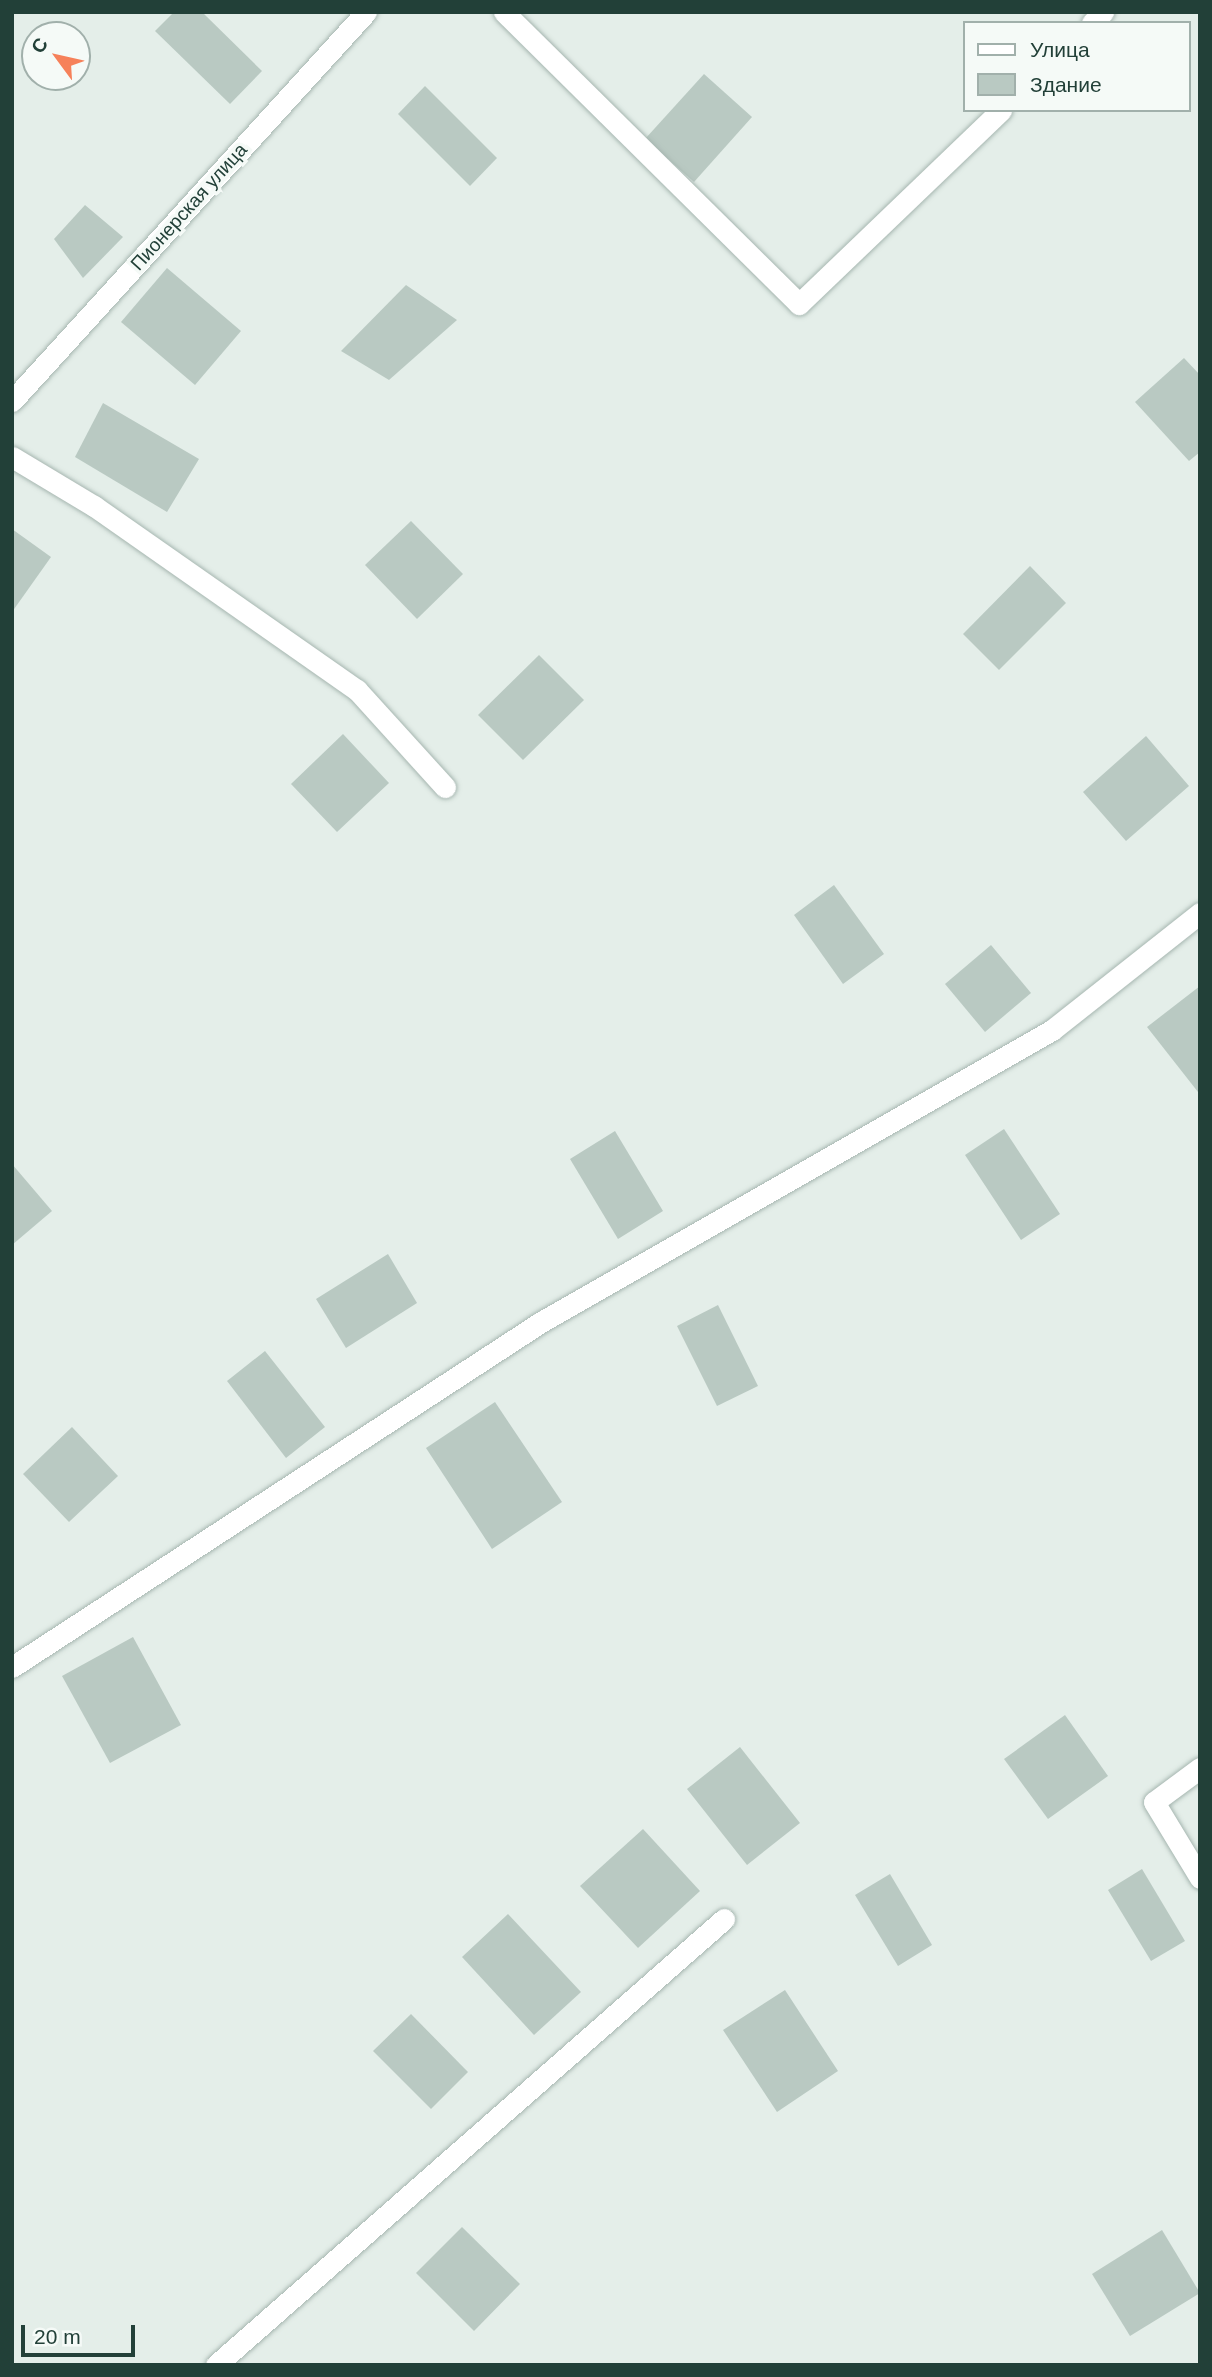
<!DOCTYPE html>
<meta charset="utf-8">
<style>
body{margin:0}
#map{position:relative;width:1212px;height:2377px;overflow:hidden;background:#e4eee9;font-family:Arial,sans-serif}
div>[style]{position:absolute}
.building>*{inset:0;background:#b9c9c2}
.roads{filter:drop-shadow(0 0 2px #a6b6b0) drop-shadow(0 0 2px #a6b6b0)}
.minor>*{height:21px;margin:-10.5px;padding:0 10.5px;transform-origin:10.5px;border-radius:10.5px;background:#fff}
span{translate:-50% -50%;white-space:nowrap;text-align:center;line-height:1.15;-webkit-text-stroke:7px #f5faf7;paint-order:stroke}
.street-label{font-size:19px;color:#224038}
.frame{position:absolute;inset:0;border:14px solid #224038;pointer-events:none}
.legend{position:absolute;left:963px;top:21px;width:228px;height:91px;box-sizing:border-box;background:#f5faf7;border:2px solid #a1b0ab;margin:0;padding:9px 12px;list-style:none;font-size:21px;color:#224038}
.legend li{display:flex;align-items:center;gap:14px;height:35px}
.legend b{width:35px;border:2px solid #a1b0ab}
.north{position:absolute;left:21px;top:21px;width:70px;height:70px;box-sizing:border-box;background:#f5faf7;border:2px solid #a1b0ab;border-radius:50%;rotate:303deg;font-size:19px;font-weight:700;line-height:28px;text-align:center;color:#224038}
.north::after{content:'';display:block;margin:auto;width:24px;height:32px;background:#f6815a;clip-path:polygon(50% 0,100% 100%,50% 72%,0 100%)}
.scale{position:absolute;left:21px;top:2325px;width:114px;height:32px;box-sizing:border-box;border:4px solid #224038;border-top:0;padding-left:9px;font-size:21px;line-height:24px;white-space:nowrap;color:#224038;-webkit-text-stroke:5px #f5faf7;paint-order:stroke}
</style>
<div id="map">
<div class="building">
<i style="clip-path:polygon(174px 12px,202px 12px,262px 71px,230px 104px,155px 31px)"></i>
<i style="clip-path:polygon(704px 74px,752px 117px,694px 182px,645px 139px)"></i>
<i style="clip-path:polygon(425px 86px,497px 158px,470px 186px,398px 114px)"></i>
<i style="clip-path:polygon(85px 205px,123px 237px,83px 278px,54px 239px)"></i>
<i style="clip-path:polygon(167px 268px,241px 331px,195px 385px,121px 322px)"></i>
<i style="clip-path:polygon(406px 285px,457px 320px,389px 380px,341px 351px)"></i>
<i style="clip-path:polygon(1184px 358px,1200px 375px,1200px 452px,1189px 461px,1135px 402px)"></i>
<i style="clip-path:polygon(103px 403px,199px 459px,167px 512px,75px 457px)"></i>
<i style="clip-path:polygon(411px 521px,463px 574px,417px 619px,365px 565px)"></i>
<i style="clip-path:polygon(12px 529px,51px 557px,12px 612px)"></i>
<i style="clip-path:polygon(1030px 566px,1066px 603px,999px 670px,963px 634px)"></i>
<i style="clip-path:polygon(539px 655px,584px 700px,523px 760px,478px 715px)"></i>
<i style="clip-path:polygon(343px 734px,389px 783px,337px 832px,291px 784px)"></i>
<i style="clip-path:polygon(1146px 736px,1189px 786px,1126px 841px,1083px 792px)"></i>
<i style="clip-path:polygon(834px 885px,884px 954px,843px 984px,794px 915px)"></i>
<i style="clip-path:polygon(991px 945px,1031px 993px,985px 1032px,945px 984px)"></i>
<i style="clip-path:polygon(1200px 986px,1200px 1090px,1198px 1092px,1147px 1027px)"></i>
<i style="clip-path:polygon(1004px 1129px,1060px 1214px,1021px 1240px,965px 1155px)"></i>
<i style="clip-path:polygon(615px 1131px,663px 1211px,618px 1239px,570px 1159px)"></i>
<i style="clip-path:polygon(12px 1164px,52px 1211px,12px 1245px)"></i>
<i style="clip-path:polygon(388px 1254px,417px 1303px,346px 1348px,316px 1299px)"></i>
<i style="clip-path:polygon(718px 1305px,758px 1386px,717px 1406px,677px 1326px)"></i>
<i style="clip-path:polygon(265px 1351px,325px 1427px,286px 1458px,227px 1381px)"></i>
<i style="clip-path:polygon(495px 1402px,562px 1502px,492px 1549px,426px 1448px)"></i>
<i style="clip-path:polygon(72px 1427px,118px 1476px,69px 1522px,23px 1474px)"></i>
<i style="clip-path:polygon(133px 1637px,181px 1725px,110px 1763px,62px 1676px)"></i>
<i style="clip-path:polygon(1065px 1715px,1108px 1776px,1048px 1819px,1004px 1759px)"></i>
<i style="clip-path:polygon(740px 1747px,800px 1823px,747px 1865px,687px 1789px)"></i>
<i style="clip-path:polygon(643px 1829px,700px 1891px,638px 1948px,580px 1886px)"></i>
<i style="clip-path:polygon(1142px 1869px,1185px 1941px,1151px 1961px,1108px 1890px)"></i>
<i style="clip-path:polygon(890px 1874px,932px 1945px,898px 1966px,855px 1895px)"></i>
<i style="clip-path:polygon(508px 1914px,581px 1992px,534px 2035px,462px 1957px)"></i>
<i style="clip-path:polygon(785px 1990px,838px 2071px,777px 2112px,723px 2030px)"></i>
<i style="clip-path:polygon(411px 2014px,468px 2072px,431px 2109px,373px 2051px)"></i>
<i style="clip-path:polygon(462px 2227px,520px 2284px,474px 2331px,416px 2273px)"></i>
<i style="clip-path:polygon(1162px 2230px,1200px 2293px,1130px 2336px,1092px 2274px)"></i>
</div>
<div class="roads">
<div class="minor">
<i style="left:504px;top:12px;width:415px;rotate:44.7deg"></i>
<i style="left:799px;top:304px;width:280px;rotate:-43.8deg"></i>
<i style="left:1092px;top:23px;width:16px;rotate:-45deg"></i>
<i style="left:12px;top:401px;width:526px;rotate:-47.7deg"></i>
<i style="left:12px;top:457px;width:96px;rotate:30.9deg"></i>
<i style="left:94px;top:506px;width:321px;rotate:35deg"></i>
<i style="left:357px;top:690px;width:131px;rotate:47.8deg"></i>
<i style="left:12px;top:1667px;width:632px;rotate:-33.11deg"></i>
<i style="left:541px;top:1322px;width:589px;rotate:-29.74deg"></i>
<i style="left:1052px;top:1030px;width:189px;rotate:-38.3deg"></i>
<i style="left:1200px;top:1768px;width:57px;rotate:143.5deg"></i>
<i style="left:1154px;top:1802px;width:89px;rotate:58.8deg"></i>
<i style="left:216px;top:2365px;width:676px;rotate:-41.28deg"></i>
</div>
</div>
<div class="street-label">
<span style="left:189px;top:207px;rotate:-48deg">Пионерская улица</span>
</div>
<div class="frame"></div>
<ul class="legend">
<li><b style="height:9px;background:#fff"></b>Улица</li>
<li><b style="height:19px;background:#b9c9c2"></b>Здание</li>
</ul>
<div class="north">С</div>
<div class="scale">20 m</div>
</div>
